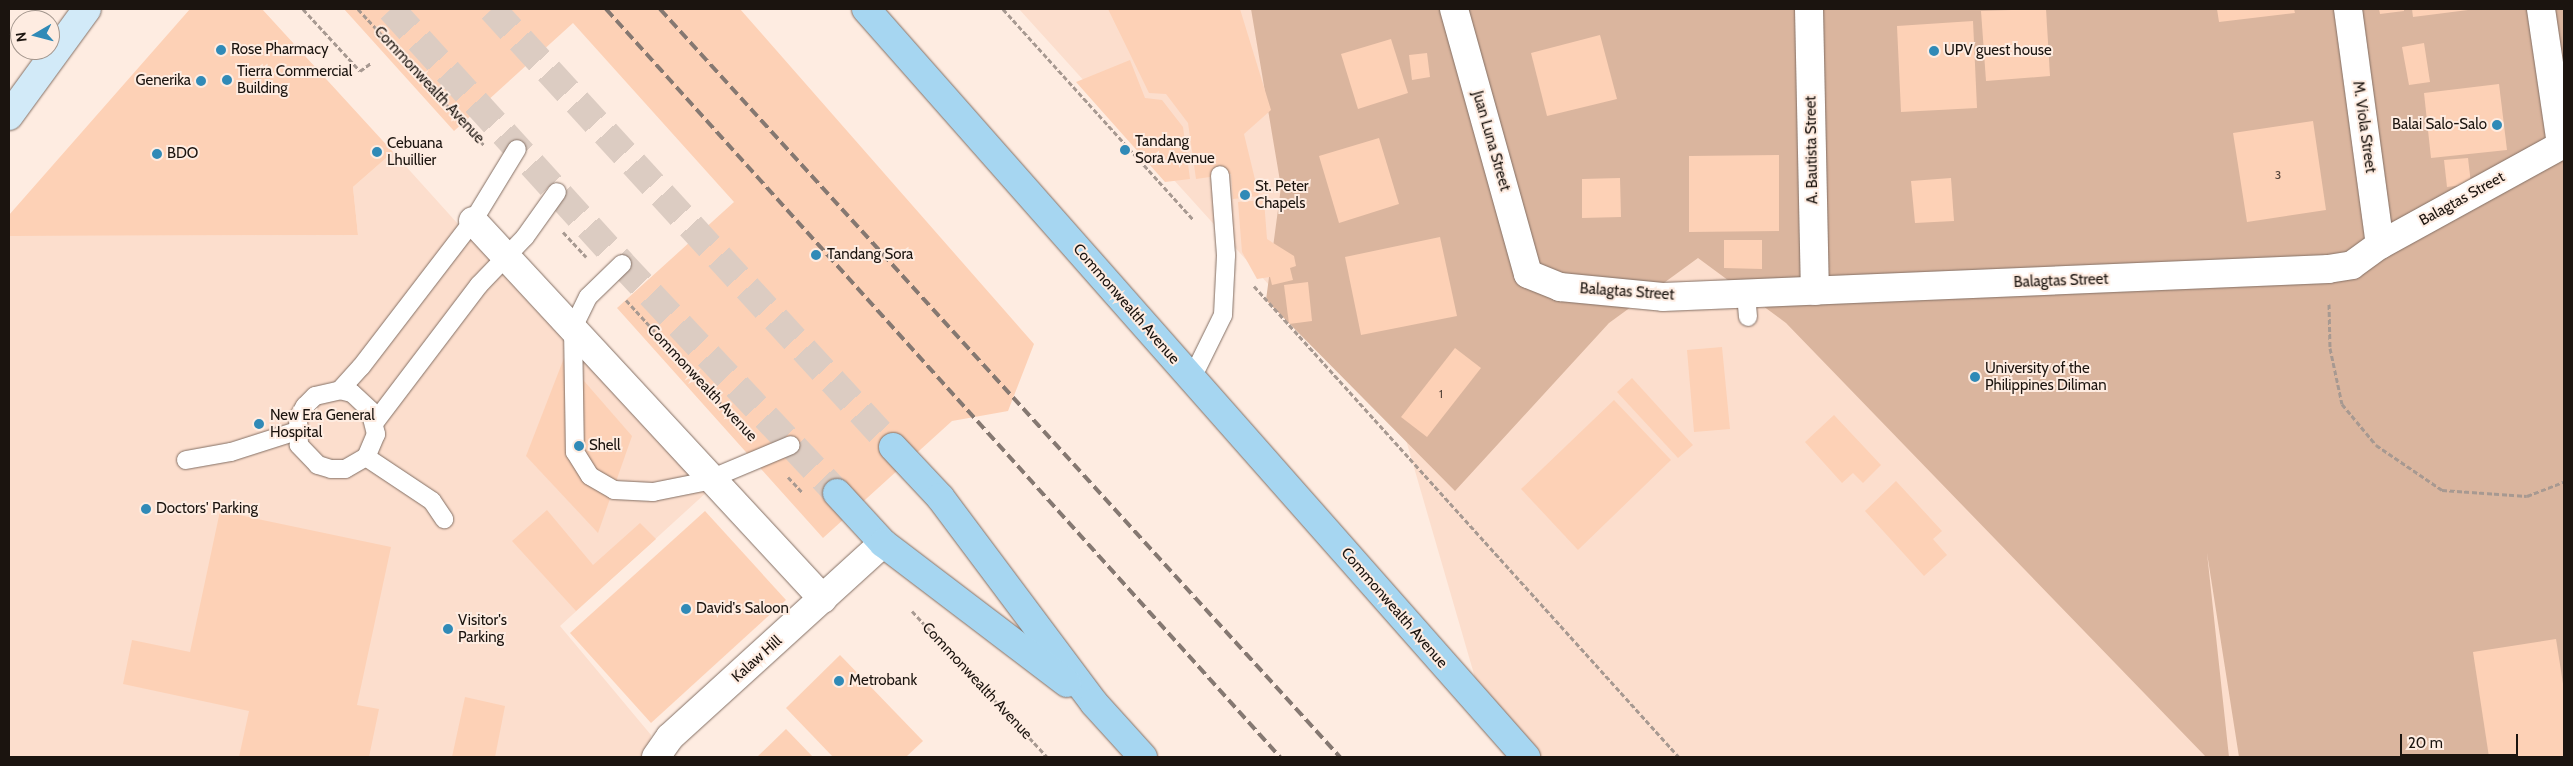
<!DOCTYPE html>
<style>
body{margin:0}
#map{position:relative;width:2573px;height:766px;overflow:hidden;background:#feece1;font-family:Cabin,sans-serif}
div>[style]{position:absolute}
.built>*{inset:0;background:#fcdecd}
.green>*{inset:0;background:#dab59e}
.building>*{inset:0;background:#fdd1b6}
.primary-tunnel>*{height:28px;margin-top:-14px;transform-origin:0;background:repeating-linear-gradient(90deg,#dcccc2 0 28px,transparent 0 42px)}
.path>*{height:3px;margin-top:-1.5px;transform-origin:0;background:repeating-linear-gradient(90deg,#a79991 0 5px,transparent 0 7.5px)}
.roads{filter:drop-shadow(0 0 1px #836f64) drop-shadow(0 0 1px #836f64)}
.lane>*{height:18px;margin:-9px;padding:0 9px;transform-origin:9px;border-radius:9px;background:#fff}
.street>*{height:28px;margin:-14px;padding:0 14px;transform-origin:14px;border-radius:14px;background:#fff}
.secondary>*{height:28px;margin:-14px;padding:0 14px;transform-origin:14px;border-radius:14px;background:#d2eaf8}
.primary>*{height:28px;margin:-14px;padding:0 14px;transform-origin:14px;border-radius:14px;background:#a6d6f1}
.rail>*{height:4px;margin-top:-2px;transform-origin:0;background:repeating-linear-gradient(90deg,#857871 0 10px,transparent 0 15px)}
.dots>*{width:14px;height:14px;translate:-50% -50%;box-sizing:border-box;border:2px solid #feece1;border-radius:50%}
span{translate:-50% -50%;white-space:nowrap;text-align:center;line-height:1.15;-webkit-text-stroke:4px #feece1;paint-order:stroke}
.number-label{font-size:12px;color:#544339}
.number-label span{-webkit-text-stroke-width:0}
.poi-label{font-size:15px;color:#1b140f}
.left{translate:0 -50%;text-align:left}
.right{translate:-100% -50%;text-align:right}
.street-label{font-size:15px;color:#1b140f}
.frame{position:absolute;inset:0;border:10px solid #1b140f;pointer-events:none}
.north{position:absolute;left:10px;top:10px;width:50px;height:50px;box-sizing:border-box;background:#feece1;border:1px solid #a3968d;border-radius:50%;rotate:262deg;font-size:14px;font-weight:700;line-height:20px;text-align:center;color:#1b140f}
.north::after{content:'';display:block;margin:auto;width:18px;height:22px;background:#308ab7;clip-path:polygon(50% 0,100% 100%,50% 72%,0 100%)}
.scale{position:absolute;left:2400px;top:734px;width:118px;height:22px;box-sizing:border-box;border:2px solid #1b140f;border-top:0;padding-left:6px;font-size:15px;line-height:18px;white-space:nowrap;color:#1b140f;-webkit-text-stroke:4px #feece1;paint-order:stroke}
</style>
<div id="map">
<div class="built">
<i style="clip-path:polygon(1019px 9px,1253px 9px,1355px 380px)"></i>
<i style="clip-path:polygon(1281px 9px,2564px 9px,2564px 757px,1510px 757px,1487px 719px)"></i>
<i style="clip-path:polygon(393px 152px,532px 306px,708px 491px,560px 626px,651px 735px,647px 757px,9px 757px,9px 236px,358px 235px,353px 187px)"></i>
</div>
<div class="green">
<i style="clip-path:polygon(1251px 9px,2564px 9px,2564px 757px,2239px 757px,2207px 553px,2229px 757px,2206px 757px,1786px 323px,1698px 258px,1609px 323px,1455px 491px,1266px 300px,1281px 187px)"></i>
</div>
<div class="building">
<i style="clip-path:polygon(190px 9px,262px 9px,393px 152px,353px 187px,358px 235px,9px 236px,9px 215px)"></i>
<i style="clip-path:polygon(344px 9px,740px 9px,1034px 344px,1008px 411px,952px 421px,823px 538px,617px 308px,734px 202px,573px 23px,454px 131px)"></i>
<i style="clip-path:polygon(1108px 9px,1240px 9px,1271px 110px,1244px 134px,1259px 196px,1233px 199px,1231px 174px,1196px 179px,1188px 123px,1166px 94px,1149px 93px)"></i>
<i style="clip-path:polygon(2046px 9px,2050px 76px,1986px 81px,1981px 11px)"></i>
<i style="clip-path:polygon(2217px 9px,2294px 9px,2295px 13px,2219px 22px)"></i>
<i style="clip-path:polygon(2379px 9px,2404px 9px,2404px 11px,2380px 14px)"></i>
<i style="clip-path:polygon(2412px 9px,2467px 9px,2468px 10px,2413px 17px)"></i>
<i style="clip-path:polygon(1973px 21px,1977px 108px,1901px 112px,1897px 26px)"></i>
<i style="clip-path:polygon(1600px 35px,1617px 99px,1547px 116px,1531px 53px)"></i>
<i style="clip-path:polygon(1391px 39px,1408px 93px,1358px 109px,1341px 54px)"></i>
<i style="clip-path:polygon(2424px 43px,2430px 82px,2409px 85px,2402px 47px)"></i>
<i style="clip-path:polygon(1427px 53px,1430px 77px,1412px 80px,1409px 55px)"></i>
<i style="clip-path:polygon(1130px 60px,1145px 98px,1162px 100px,1183px 127px,1190px 179px,1165px 182px,1076px 82px)"></i>
<i style="clip-path:polygon(2499px 84px,2507px 150px,2431px 158px,2424px 93px)"></i>
<i style="clip-path:polygon(2313px 121px,2326px 210px,2247px 222px,2233px 133px)"></i>
<i style="clip-path:polygon(1379px 138px,1399px 204px,1339px 223px,1319px 156px)"></i>
<i style="clip-path:polygon(1779px 155px,1779px 231px,1689px 232px,1689px 156px)"></i>
<i style="clip-path:polygon(2468px 158px,2471px 184px,2447px 187px,2444px 160px)"></i>
<i style="clip-path:polygon(1620px 178px,1621px 217px,1582px 218px,1582px 179px)"></i>
<i style="clip-path:polygon(1951px 178px,1954px 221px,1915px 223px,1911px 181px)"></i>
<i style="clip-path:polygon(1264px 200px,1267px 239px,1294px 256px,1296px 266px,1290px 268px,1293px 280px,1272px 285px,1270px 277px,1257px 279px,1242px 252px,1238px 202px)"></i>
<i style="clip-path:polygon(1440px 237px,1457px 316px,1361px 335px,1345px 257px)"></i>
<i style="clip-path:polygon(1724px 240px,1762px 240px,1762px 269px,1724px 268px)"></i>
<i style="clip-path:polygon(1308px 282px,1312px 321px,1289px 324px,1284px 285px)"></i>
<i style="clip-path:polygon(1722px 347px,1730px 429px,1694px 432px,1687px 350px)"></i>
<i style="clip-path:polygon(1455px 348px,1481px 368px,1427px 437px,1401px 417px)"></i>
<i style="clip-path:polygon(564px 358px,632px 436px,598px 533px,526px 456px)"></i>
<i style="clip-path:polygon(1632px 378px,1693px 445px,1678px 458px,1617px 392px)"></i>
<i style="clip-path:polygon(1614px 400px,1671px 460px,1578px 550px,1521px 489px)"></i>
<i style="clip-path:polygon(1834px 415px,1881px 465px,1863px 483px,1853px 473px,1842px 483px,1805px 442px)"></i>
<i style="clip-path:polygon(1896px 481px,1942px 531px,1933px 539px,1947px 555px,1924px 576px,1865px 511px)"></i>
<i style="clip-path:polygon(547px 510px,593px 565px,640px 523px,656px 539px,576px 611px,512px 541px)"></i>
<i style="clip-path:polygon(220px 511px,391px 547px,357px 705px,379px 709px,369px 757px,239px 757px,249px 711px,123px 684px,132px 640px,190px 652px)"></i>
<i style="clip-path:polygon(705px 511px,786px 600px,651px 723px,570px 633px)"></i>
<i style="clip-path:polygon(2556px 639px,2564px 690px,2564px 757px,2489px 757px,2473px 652px)"></i>
<i style="clip-path:polygon(840px 655px,923px 741px,906px 757px,833px 757px,786px 708px)"></i>
<i style="clip-path:polygon(465px 697px,505px 706px,495px 757px,452px 757px)"></i>
<i style="clip-path:polygon(786px 729px,813px 757px,757px 757px)"></i>
</div>
<div class="primary-tunnel">
<i style="left:391px;top:9px;width:344px;rotate:47.8deg"></i>
<i style="left:622px;top:264px;width:314px;rotate:46.8deg"></i>
<i style="left:492px;top:9px;width:594px;rotate:47.53deg"></i>
</div>
<div class="path">
<i style="left:303px;top:9px;width:84px;rotate:47.4deg"></i>
<i style="left:360px;top:71px;width:14px;rotate:-36deg"></i>
<i style="left:358px;top:9px;width:187px;rotate:47.2deg"></i>
<i style="left:1003px;top:9px;width:283px;rotate:47.9deg"></i>
<i style="left:563px;top:232px;width:34px;rotate:47deg"></i>
<i style="left:1254px;top:286px;width:634px;rotate:47.94deg"></i>
<i style="left:626px;top:300px;width:179px;rotate:47.5deg"></i>
<i style="left:2329px;top:304px;width:44px;rotate:88.7deg"></i>
<i style="left:2330px;top:348px;width:57px;rotate:77.9deg"></i>
<i style="left:2342px;top:404px;width:53px;rotate:50.3deg"></i>
<i style="left:2376px;top:445px;width:80px;rotate:34.3deg"></i>
<i style="left:2442px;top:490px;width:85px;rotate:4deg"></i>
<i style="left:2527px;top:496px;width:40px;rotate:-21deg"></i>
<i style="left:788px;top:477px;width:22px;rotate:47deg"></i>
<i style="left:912px;top:611px;width:199px;rotate:47.2deg"></i>
</div>
<div class="roads">
<div class="lane">
<i style="left:622px;top:264px;width:47px;rotate:135.9deg"></i>
<i style="left:588px;top:297px;width:34px;rotate:116deg"></i>
<i style="left:573px;top:328px;width:124px;rotate:89.1deg"></i>
<i style="left:575px;top:452px;width:28px;rotate:58deg"></i>
<i style="left:590px;top:476px;width:28px;rotate:30deg"></i>
<i style="left:614px;top:490px;width:39px;rotate:3deg"></i>
<i style="left:653px;top:492px;width:51px;rotate:-11.3deg"></i>
<i style="left:703px;top:482px;width:95px;rotate:-22.8deg"></i>
<i style="left:1746px;top:294px;width:23px;rotate:85deg"></i>
<i style="left:1192px;top:378px;width:70px;rotate:-63.8deg"></i>
<i style="left:1223px;top:315px;width:60px;rotate:-87.1deg"></i>
<i style="left:1226px;top:255px;width:80px;rotate:-94.3deg"></i>
<i style="left:340px;top:390px;width:12px;rotate:14deg"></i>
<i style="left:352px;top:393px;width:25px;rotate:43deg"></i>
<i style="left:370px;top:410px;width:25px;rotate:76deg"></i>
<i style="left:376px;top:434px;width:25px;rotate:113deg"></i>
<i style="left:366px;top:457px;width:24px;rotate:150deg"></i>
<i style="left:345px;top:469px;width:14px;rotate:180deg"></i>
<i style="left:331px;top:469px;width:14px;rotate:-163deg"></i>
<i style="left:318px;top:465px;width:28px;rotate:-134deg"></i>
<i style="left:299px;top:445px;width:27px;rotate:-92deg"></i>
<i style="left:298px;top:418px;width:14px;rotate:-60deg"></i>
<i style="left:305px;top:406px;width:14px;rotate:-45deg"></i>
<i style="left:315px;top:396px;width:26px;rotate:-13deg"></i>
<i style="left:340px;top:390px;width:31px;rotate:-48deg"></i>
<i style="left:361px;top:367px;width:184px;rotate:-52.5deg"></i>
<i style="left:473px;top:221px;width:84px;rotate:-58.6deg"></i>
<i style="left:375px;top:422px;width:172px;rotate:-52.8deg"></i>
<i style="left:479px;top:285px;width:66px;rotate:-46.2deg"></i>
<i style="left:525px;top:237px;width:55px;rotate:-54.6deg"></i>
<i style="left:366px;top:457px;width:79px;rotate:33.7deg"></i>
<i style="left:432px;top:501px;width:22px;rotate:56deg"></i>
<i style="left:186px;top:460px;width:46px;rotate:-10.1deg"></i>
<i style="left:231px;top:452px;width:69px;rotate:-17.7deg"></i>
</div>
<div class="street">
<i style="left:1454px;top:9px;width:275px;rotate:74.4deg"></i>
<i style="left:1528px;top:274px;width:35px;rotate:22deg"></i>
<i style="left:1560px;top:287px;width:103px;rotate:5.5deg"></i>
<i style="left:1663px;top:297px;width:666px;rotate:-2.41deg"></i>
<i style="left:2328px;top:269px;width:24px;rotate:-9deg"></i>
<i style="left:2352px;top:265px;width:34px;rotate:-36deg"></i>
<i style="left:2380px;top:245px;width:210px;rotate:-28.8deg"></i>
<i style="left:1809px;top:9px;width:282px;rotate:88.8deg"></i>
<i style="left:2348px;top:9px;width:238px;rotate:82.3deg"></i>
<i style="left:2541px;top:9px;width:137px;rotate:81.6deg"></i>
<i style="left:473px;top:221px;width:515px;rotate:47.2deg"></i>
<i style="left:656px;top:757px;width:24px;rotate:-55deg"></i>
<i style="left:670px;top:737px;width:288px;rotate:-42.3deg"></i>
</div>
<div class="secondary">
<i style="left:9px;top:116px;width:132px;rotate:-53.9deg"></i>
</div>
<div class="primary">
<i style="left:866px;top:9px;width:998px;rotate:48.58deg"></i>
<i style="left:893px;top:447px;width:69px;rotate:46.8deg"></i>
<i style="left:940px;top:497px;width:257px;rotate:53.2deg"></i>
<i style="left:1094px;top:703px;width:73px;rotate:47.8deg"></i>
<i style="left:837px;top:493px;width:68px;rotate:47.4deg"></i>
<i style="left:883px;top:543px;width:231px;rotate:37.3deg"></i>
</div>
</div>
<div class="rail">
<i style="left:606px;top:9px;width:1007px;rotate:47.98deg"></i>
<i style="left:660px;top:9px;width:1011px;rotate:47.73deg"></i>
</div>
<div class="dots">
<i style="left:221px;top:50px;background:#308ab7"></i>
<i style="left:1934px;top:51px;background:#308ab7"></i>
<i style="left:227px;top:80px;background:#308ab7"></i>
<i style="left:201px;top:81px;background:#308ab7"></i>
<i style="left:2497px;top:125px;background:#308ab7"></i>
<i style="left:1125px;top:150px;background:#308ab7"></i>
<i style="left:377px;top:152px;background:#308ab7"></i>
<i style="left:157px;top:154px;background:#308ab7"></i>
<i style="left:1245px;top:195px;background:#308ab7"></i>
<i style="left:816px;top:255px;background:#308ab7"></i>
<i style="left:1975px;top:377px;background:#308ab7"></i>
<i style="left:259px;top:424px;background:#308ab7"></i>
<i style="left:579px;top:446px;background:#308ab7"></i>
<i style="left:146px;top:509px;background:#308ab7"></i>
<i style="left:686px;top:609px;background:#308ab7"></i>
<i style="left:448px;top:629px;background:#308ab7"></i>
<i style="left:839px;top:681px;background:#308ab7"></i>
</div>
<div class="number-label">
<span style="left:2278px;top:175px">3</span>
<span style="left:1441px;top:394px">1</span>
</div>
<div class="poi-label">
<span class="left" style="left:231px;top:50px">Rose Pharmacy</span>
<span class="left" style="left:1944px;top:51px">UPV guest house</span>
<span class="left" style="left:237px;top:80px">Tierra Commercial<br>Building</span>
<span class="right" style="left:191px;top:81px">Generika</span>
<span class="right" style="left:2487px;top:125px">Balai Salo-Salo</span>
<span class="left" style="left:1135px;top:150px">Tandang<br>Sora Avenue</span>
<span class="left" style="left:387px;top:152px">Cebuana<br>Lhuillier</span>
<span class="left" style="left:167px;top:154px">BDO</span>
<span class="left" style="left:1255px;top:195px">St. Peter<br>Chapels</span>
<span class="left" style="left:827px;top:255px">Tandang Sora</span>
<span class="left" style="left:1985px;top:377px">University of the<br>Philippines Diliman</span>
<span class="left" style="left:270px;top:424px">New Era General<br>Hospital</span>
<span class="left" style="left:589px;top:446px">Shell</span>
<span class="left" style="left:156px;top:509px">Doctors' Parking</span>
<span class="left" style="left:696px;top:609px">David's Saloon</span>
<span class="left" style="left:458px;top:629px">Visitor's<br>Parking</span>
<span class="left" style="left:849px;top:681px">Metrobank</span>
</div>
<div class="street-label">
<span style="left:429px;top:85px;rotate:47deg">Commonwealth Avenue</span>
<span style="left:2364px;top:127px;rotate:82deg">M. Viola Street</span>
<span style="left:1491px;top:141px;rotate:74deg">Juan Luna Street</span>
<span style="left:1812px;top:150px;rotate:-91deg">A. Bautista Street</span>
<span style="left:2462px;top:199px;rotate:-29deg">Balagtas Street</span>
<span style="left:2061px;top:281px;rotate:-2deg">Balagtas Street</span>
<span style="left:1627px;top:292px;rotate:4deg">Balagtas Street</span>
<span style="left:1126px;top:304px;rotate:49deg">Commonwealth Avenue</span>
<span style="left:702px;top:383px;rotate:47deg">Commonwealth Avenue</span>
<span style="left:1394px;top:608px;rotate:49deg">Commonwealth Avenue</span>
<span style="left:757px;top:659px;rotate:-42deg">Kalaw Hill</span>
<span style="left:977px;top:681px;rotate:47deg">Commonwealth Avenue</span>
</div>
<div class="frame"></div>
<div class="north">N</div>
<div class="scale">20 m</div>
</div>
